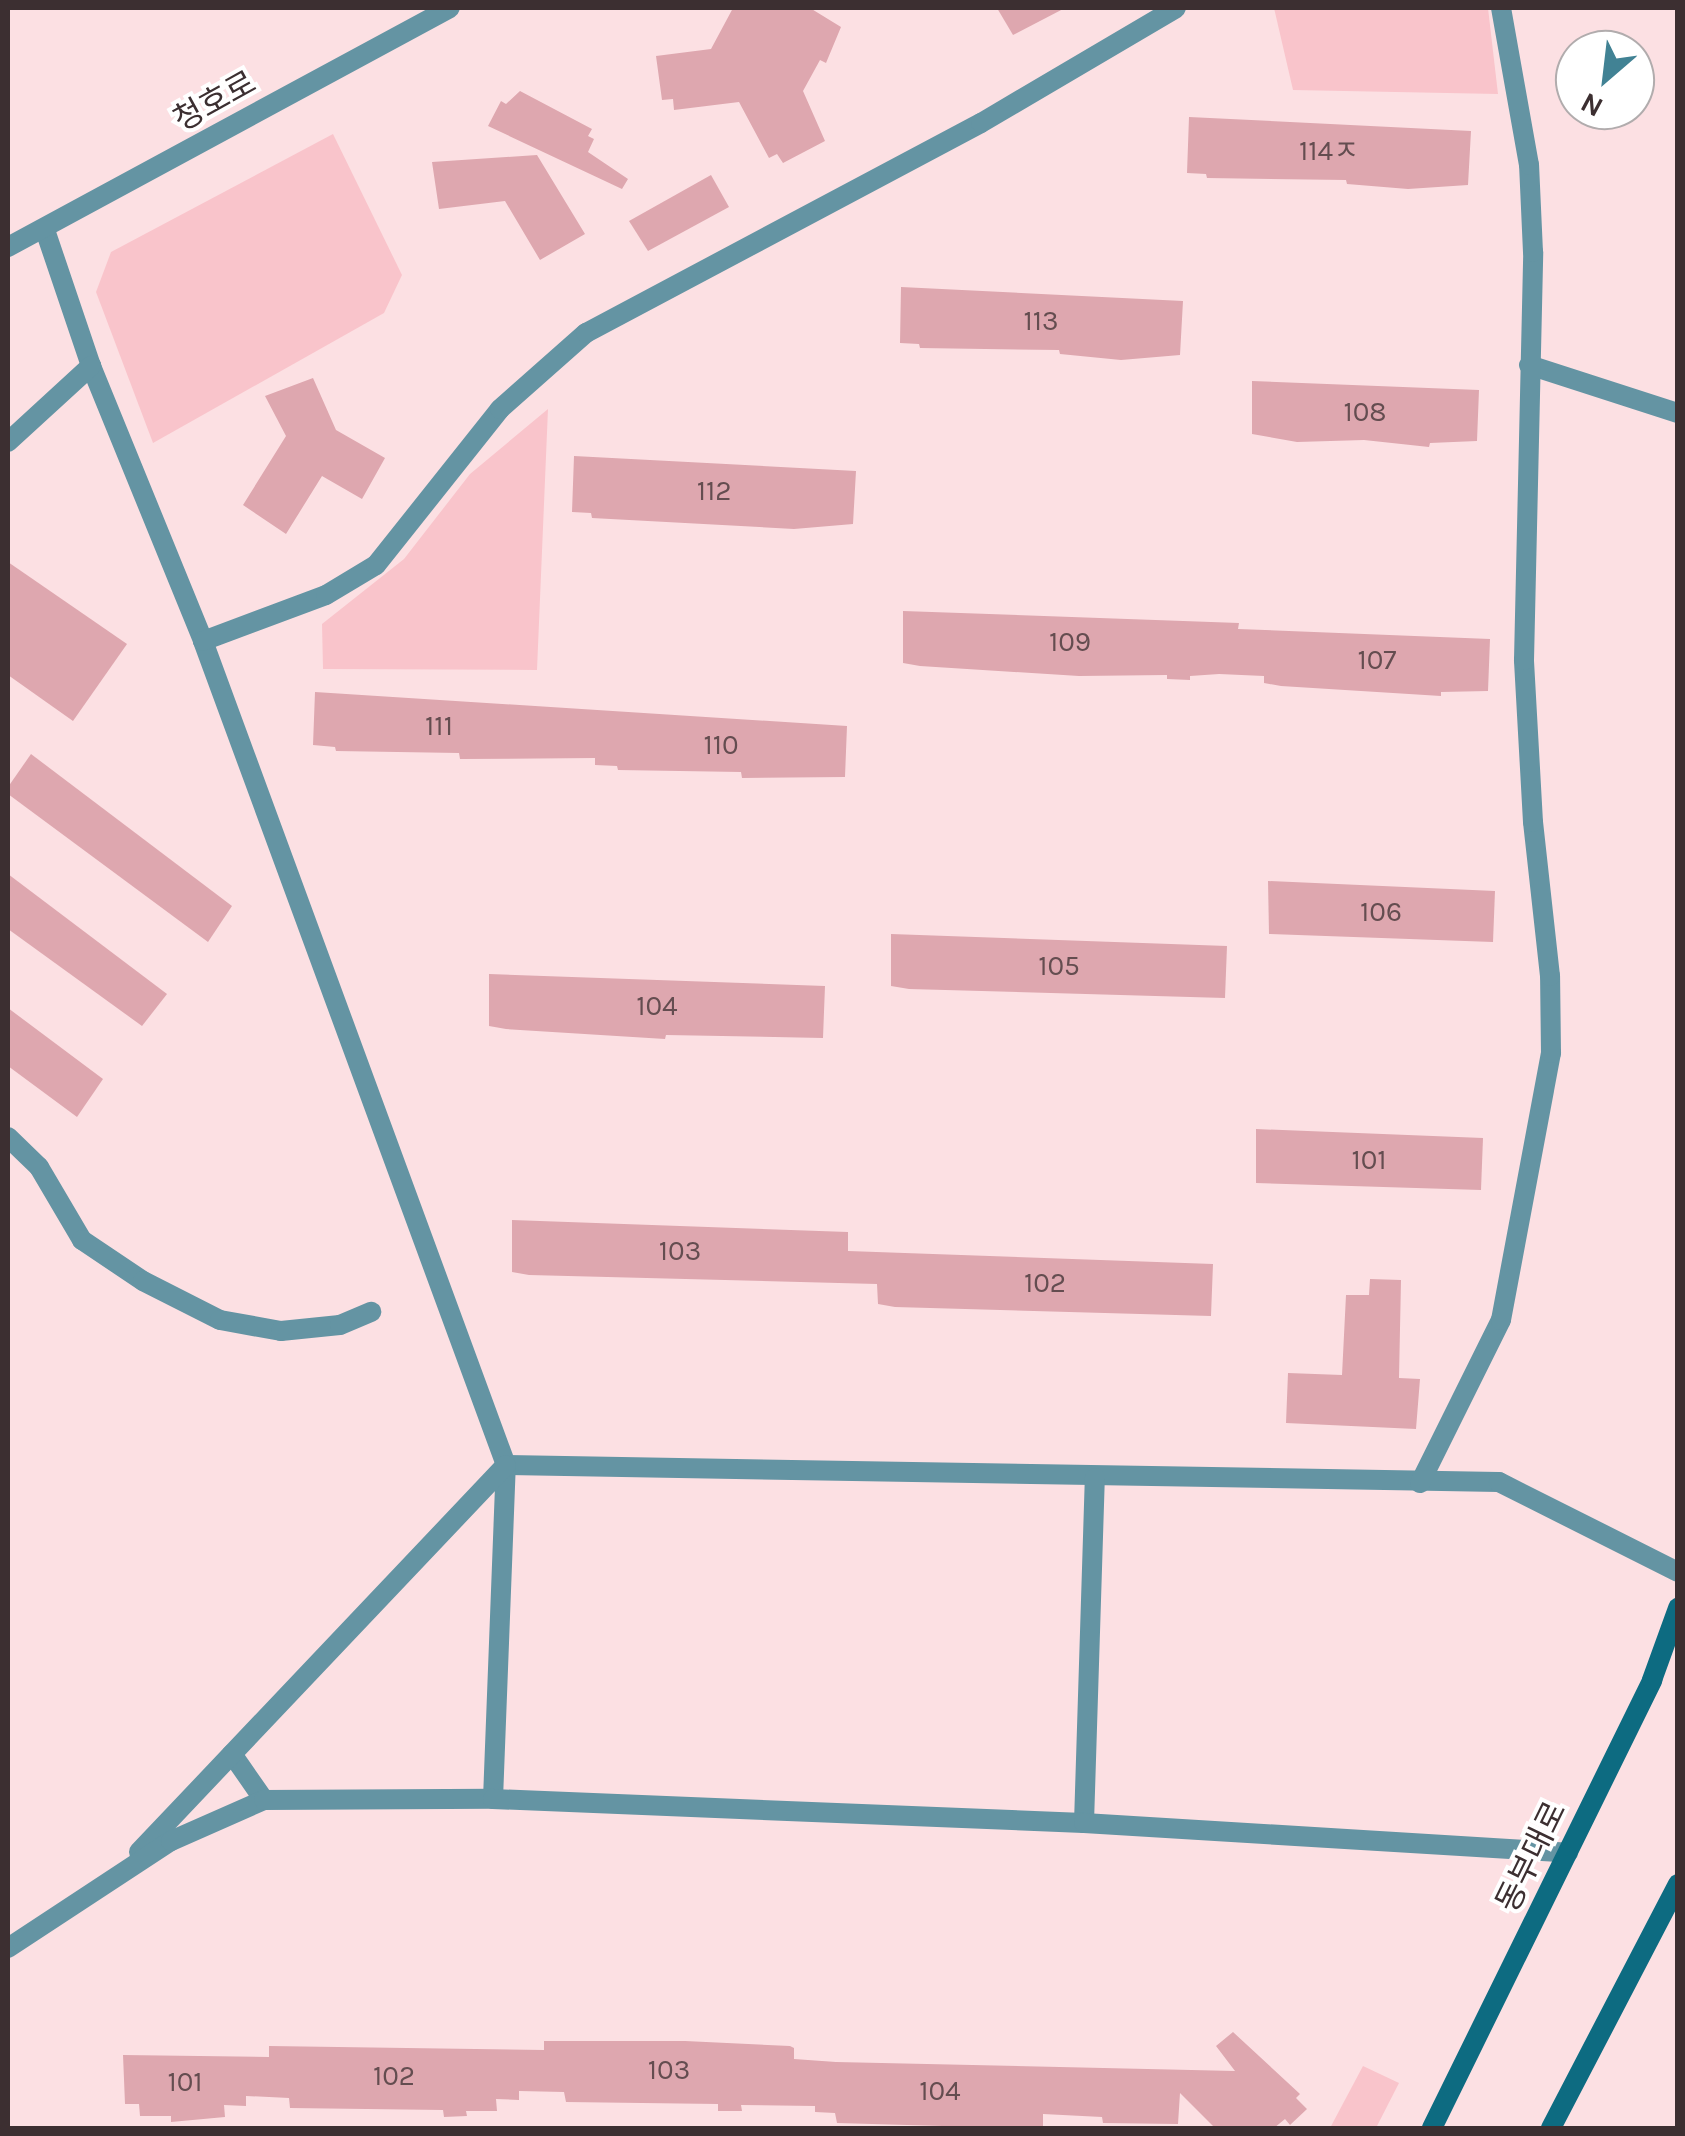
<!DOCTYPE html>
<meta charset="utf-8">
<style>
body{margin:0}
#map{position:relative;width:1685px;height:2136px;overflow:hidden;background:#fce0e3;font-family:Karla,"Noto Sans KR",sans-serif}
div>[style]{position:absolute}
.green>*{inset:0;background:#f9c4cb}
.building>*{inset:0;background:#dea7af}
.minor>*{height:20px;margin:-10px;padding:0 10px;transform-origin:10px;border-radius:10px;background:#6494a3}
.tertiary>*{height:20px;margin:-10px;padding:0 10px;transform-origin:10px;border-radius:10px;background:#6494a3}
.secondary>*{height:20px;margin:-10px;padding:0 10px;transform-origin:10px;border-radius:10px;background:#0d6b81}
span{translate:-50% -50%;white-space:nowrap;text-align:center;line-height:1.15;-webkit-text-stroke:8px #fff;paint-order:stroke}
.number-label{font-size:28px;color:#644d50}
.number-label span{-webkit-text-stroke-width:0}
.street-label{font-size:32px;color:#3c2f31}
.frame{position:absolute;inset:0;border:10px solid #3c2f31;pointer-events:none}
.north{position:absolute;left:1555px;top:30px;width:100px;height:100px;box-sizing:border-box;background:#fff;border:2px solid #b1acad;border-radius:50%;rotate:208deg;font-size:28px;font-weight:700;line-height:40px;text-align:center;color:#3c2f31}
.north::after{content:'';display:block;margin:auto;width:35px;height:45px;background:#418294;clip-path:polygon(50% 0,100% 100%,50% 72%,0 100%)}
</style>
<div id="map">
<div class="green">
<i style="clip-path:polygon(1274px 8px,1488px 8px,1498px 94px,1293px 90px)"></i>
<i style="clip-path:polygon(333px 134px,402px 275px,384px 313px,153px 443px,96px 292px,111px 252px)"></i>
<i style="clip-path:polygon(548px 409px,537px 670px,323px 669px,322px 624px,404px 559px,470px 474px)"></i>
<i style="clip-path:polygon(1363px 2066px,1399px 2083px,1376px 2128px,1330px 2128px)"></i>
</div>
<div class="building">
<i style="clip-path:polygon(733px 8px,810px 8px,841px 27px,826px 63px,820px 60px,803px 91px,825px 141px,783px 163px,777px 154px,769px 158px,739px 102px,674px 110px,673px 99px,662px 100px,656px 56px,711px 49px)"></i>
<i style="clip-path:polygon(997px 8px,1065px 8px,1013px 35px)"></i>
<i style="clip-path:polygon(520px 91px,592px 129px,588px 136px,594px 139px,588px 152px,628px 179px,622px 189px,488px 126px,501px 101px,506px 104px)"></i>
<i style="clip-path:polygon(1189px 117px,1471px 131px,1468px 185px,1408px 189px,1347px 184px,1346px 180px,1207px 178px,1206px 174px,1187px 173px)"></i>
<i style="clip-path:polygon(537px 155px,585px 234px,540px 260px,505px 201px,439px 209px,432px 162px)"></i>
<i style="clip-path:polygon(711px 175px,729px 207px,648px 251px,629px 221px)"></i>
<i style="clip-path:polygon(901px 287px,1183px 301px,1180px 355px,1121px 360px,1060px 354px,1059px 350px,920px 348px,919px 344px,900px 343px)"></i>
<i style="clip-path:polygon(313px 378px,336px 430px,385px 458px,362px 499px,322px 476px,286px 534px,243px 505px,286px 436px,265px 396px)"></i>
<i style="clip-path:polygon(1252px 381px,1479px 390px,1477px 441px,1430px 443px,1429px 447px,1364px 440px,1297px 442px,1252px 434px)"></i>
<i style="clip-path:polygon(574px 456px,856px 471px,853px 524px,794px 529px,592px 518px,591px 513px,572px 512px)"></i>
<i style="clip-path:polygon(8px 562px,127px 644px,73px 721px,8px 675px)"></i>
<i style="clip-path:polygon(903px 611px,1239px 623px,1238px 629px,1490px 639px,1488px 691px,1441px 692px,1441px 696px,1281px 686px,1264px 683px,1264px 676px,1219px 674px,1190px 676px,1190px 680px,1167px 679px,1167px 675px,1079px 676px,920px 666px,903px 663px)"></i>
<i style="clip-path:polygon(315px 692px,847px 726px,845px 777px,742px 778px,741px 772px,618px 770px,617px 766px,595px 765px,595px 758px,460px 759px,459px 753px,336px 751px,335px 747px,313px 745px)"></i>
<i style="clip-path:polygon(31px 754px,232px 906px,208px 942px,8px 794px,8px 787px)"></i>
<i style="clip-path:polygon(8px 874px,167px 994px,142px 1026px,8px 929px)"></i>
<i style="clip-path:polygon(1268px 881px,1495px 891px,1493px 942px,1269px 934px)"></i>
<i style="clip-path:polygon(891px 934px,1227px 946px,1225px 998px,909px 989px,891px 986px)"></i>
<i style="clip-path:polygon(489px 974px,825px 986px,823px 1038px,666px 1035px,665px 1039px,506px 1029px,489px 1026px)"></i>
<i style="clip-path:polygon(8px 1008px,103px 1079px,77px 1117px,8px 1066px)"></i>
<i style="clip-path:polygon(1256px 1129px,1483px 1138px,1481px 1190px,1256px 1183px)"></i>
<i style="clip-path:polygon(512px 1220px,848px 1232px,848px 1251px,1213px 1264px,1211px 1316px,895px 1307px,878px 1304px,877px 1284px,529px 1275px,512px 1272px)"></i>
<i style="clip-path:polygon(1370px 1279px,1401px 1280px,1399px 1378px,1420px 1379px,1416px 1429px,1286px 1423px,1288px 1373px,1342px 1375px,1346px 1295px,1369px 1295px)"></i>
<i style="clip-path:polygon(1233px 2032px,1300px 2094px,1296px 2098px,1307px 2109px,1290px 2125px,1285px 2119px,1274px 2128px,1215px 2128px,1180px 2093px,1178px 2124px,1103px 2123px,1102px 2117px,1043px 2114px,1043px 2126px,1013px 2128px,837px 2123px,835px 2113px,815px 2112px,815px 2106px,741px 2105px,742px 2111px,718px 2111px,718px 2104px,566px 2102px,564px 2092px,519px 2091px,519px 2100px,496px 2099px,497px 2111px,466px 2111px,467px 2116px,444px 2117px,443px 2110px,290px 2108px,289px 2098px,246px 2096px,246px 2106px,224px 2105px,225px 2117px,171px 2122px,171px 2116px,140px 2116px,139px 2104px,125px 2104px,123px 2055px,269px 2057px,269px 2046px,544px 2050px,544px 2041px,685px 2041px,790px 2046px,794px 2048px,794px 2059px,836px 2062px,1235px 2071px,1216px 2046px)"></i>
</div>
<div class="minor">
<i style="left:45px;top:230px;width:144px;rotate:71.3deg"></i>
<i style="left:91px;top:366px;width:297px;rotate:67.8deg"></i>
<i style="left:203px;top:641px;width:878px;rotate:69.81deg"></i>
<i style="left:506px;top:1465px;width:993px;rotate:0.98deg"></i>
<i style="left:1499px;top:1482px;width:200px;rotate:26.7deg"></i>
<i style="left:1529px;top:365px;width:157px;rotate:17.9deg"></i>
<i style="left:8px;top:442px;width:113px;rotate:-42.5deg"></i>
<i style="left:203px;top:641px;width:131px;rotate:-20.5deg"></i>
<i style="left:326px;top:595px;width:58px;rotate:-31deg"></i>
<i style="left:376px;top:565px;width:199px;rotate:-51.5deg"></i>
<i style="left:500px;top:409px;width:115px;rotate:-41.5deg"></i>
<i style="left:586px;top:333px;width:447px;rotate:-28deg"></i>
<i style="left:981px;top:123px;width:226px;rotate:-30.5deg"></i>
<i style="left:8px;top:1137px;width:43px;rotate:44.1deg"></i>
<i style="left:39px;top:1167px;width:85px;rotate:59.5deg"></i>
<i style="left:82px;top:1240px;width:73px;rotate:33.9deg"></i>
<i style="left:143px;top:1281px;width:86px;rotate:26.9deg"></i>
<i style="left:220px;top:1320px;width:62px;rotate:10.2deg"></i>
<i style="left:281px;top:1331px;width:59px;rotate:-5.8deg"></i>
<i style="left:340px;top:1325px;width:34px;rotate:-23deg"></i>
<i style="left:1420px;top:1483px;width:182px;rotate:-63.6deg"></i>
<i style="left:1501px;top:1320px;width:272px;rotate:-79.4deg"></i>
<i style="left:1551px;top:1053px;width:77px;rotate:-90.7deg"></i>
<i style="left:1550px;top:976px;width:155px;rotate:-96.3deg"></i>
<i style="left:1533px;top:822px;width:162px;rotate:-93.2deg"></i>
<i style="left:1524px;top:660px;width:408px;rotate:-88.7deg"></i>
<i style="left:1533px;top:252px;width:87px;rotate:-92.6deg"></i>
<i style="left:1529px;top:165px;width:159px;rotate:-100.1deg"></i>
<i style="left:232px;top:1754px;width:56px;rotate:55.2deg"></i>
<i style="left:493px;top:1799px;width:334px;rotate:-87.8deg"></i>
<i style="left:1084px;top:1823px;width:345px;rotate:-88.2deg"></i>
<i style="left:139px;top:1852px;width:533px;rotate:-46.52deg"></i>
<i style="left:8px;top:1948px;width:195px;rotate:-33.3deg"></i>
<i style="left:171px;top:1841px;width:102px;rotate:-23.8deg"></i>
<i style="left:264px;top:1800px;width:229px;rotate:-0.3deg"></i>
<i style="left:493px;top:1799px;width:591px;rotate:2.33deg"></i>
<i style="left:1084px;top:1823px;width:485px;rotate:3.5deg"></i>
</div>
<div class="tertiary">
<i style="left:8px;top:247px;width:502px;rotate:-28.4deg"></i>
</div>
<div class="secondary">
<i style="left:1432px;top:2128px;width:499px;rotate:-63.8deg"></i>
<i style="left:1652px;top:1680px;width:77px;rotate:-70.1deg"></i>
<i style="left:1551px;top:2128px;width:275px;rotate:-62.5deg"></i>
</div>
<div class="number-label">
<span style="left:1329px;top:151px">114ㅈ</span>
<span style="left:1041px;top:321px">113</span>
<span style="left:1365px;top:412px">108</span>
<span style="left:714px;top:491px">112</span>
<span style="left:1070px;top:642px">109</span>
<span style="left:1377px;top:660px">107</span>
<span style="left:439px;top:726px">111</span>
<span style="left:721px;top:745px">110</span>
<span style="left:1381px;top:912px">106</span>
<span style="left:1059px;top:966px">105</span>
<span style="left:657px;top:1006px">104</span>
<span style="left:1369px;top:1160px">101</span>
<span style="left:680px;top:1251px">103</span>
<span style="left:1045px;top:1283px">102</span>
<span style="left:669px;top:2070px">103</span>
<span style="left:394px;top:2076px">102</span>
<span style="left:185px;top:2082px">101</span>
<span style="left:940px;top:2091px">104</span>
</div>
<div class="street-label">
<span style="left:215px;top:102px;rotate:-29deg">청호로</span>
<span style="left:1532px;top:1857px;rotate:-64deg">동부대로</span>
</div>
<div class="frame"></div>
<div class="north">N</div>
</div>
